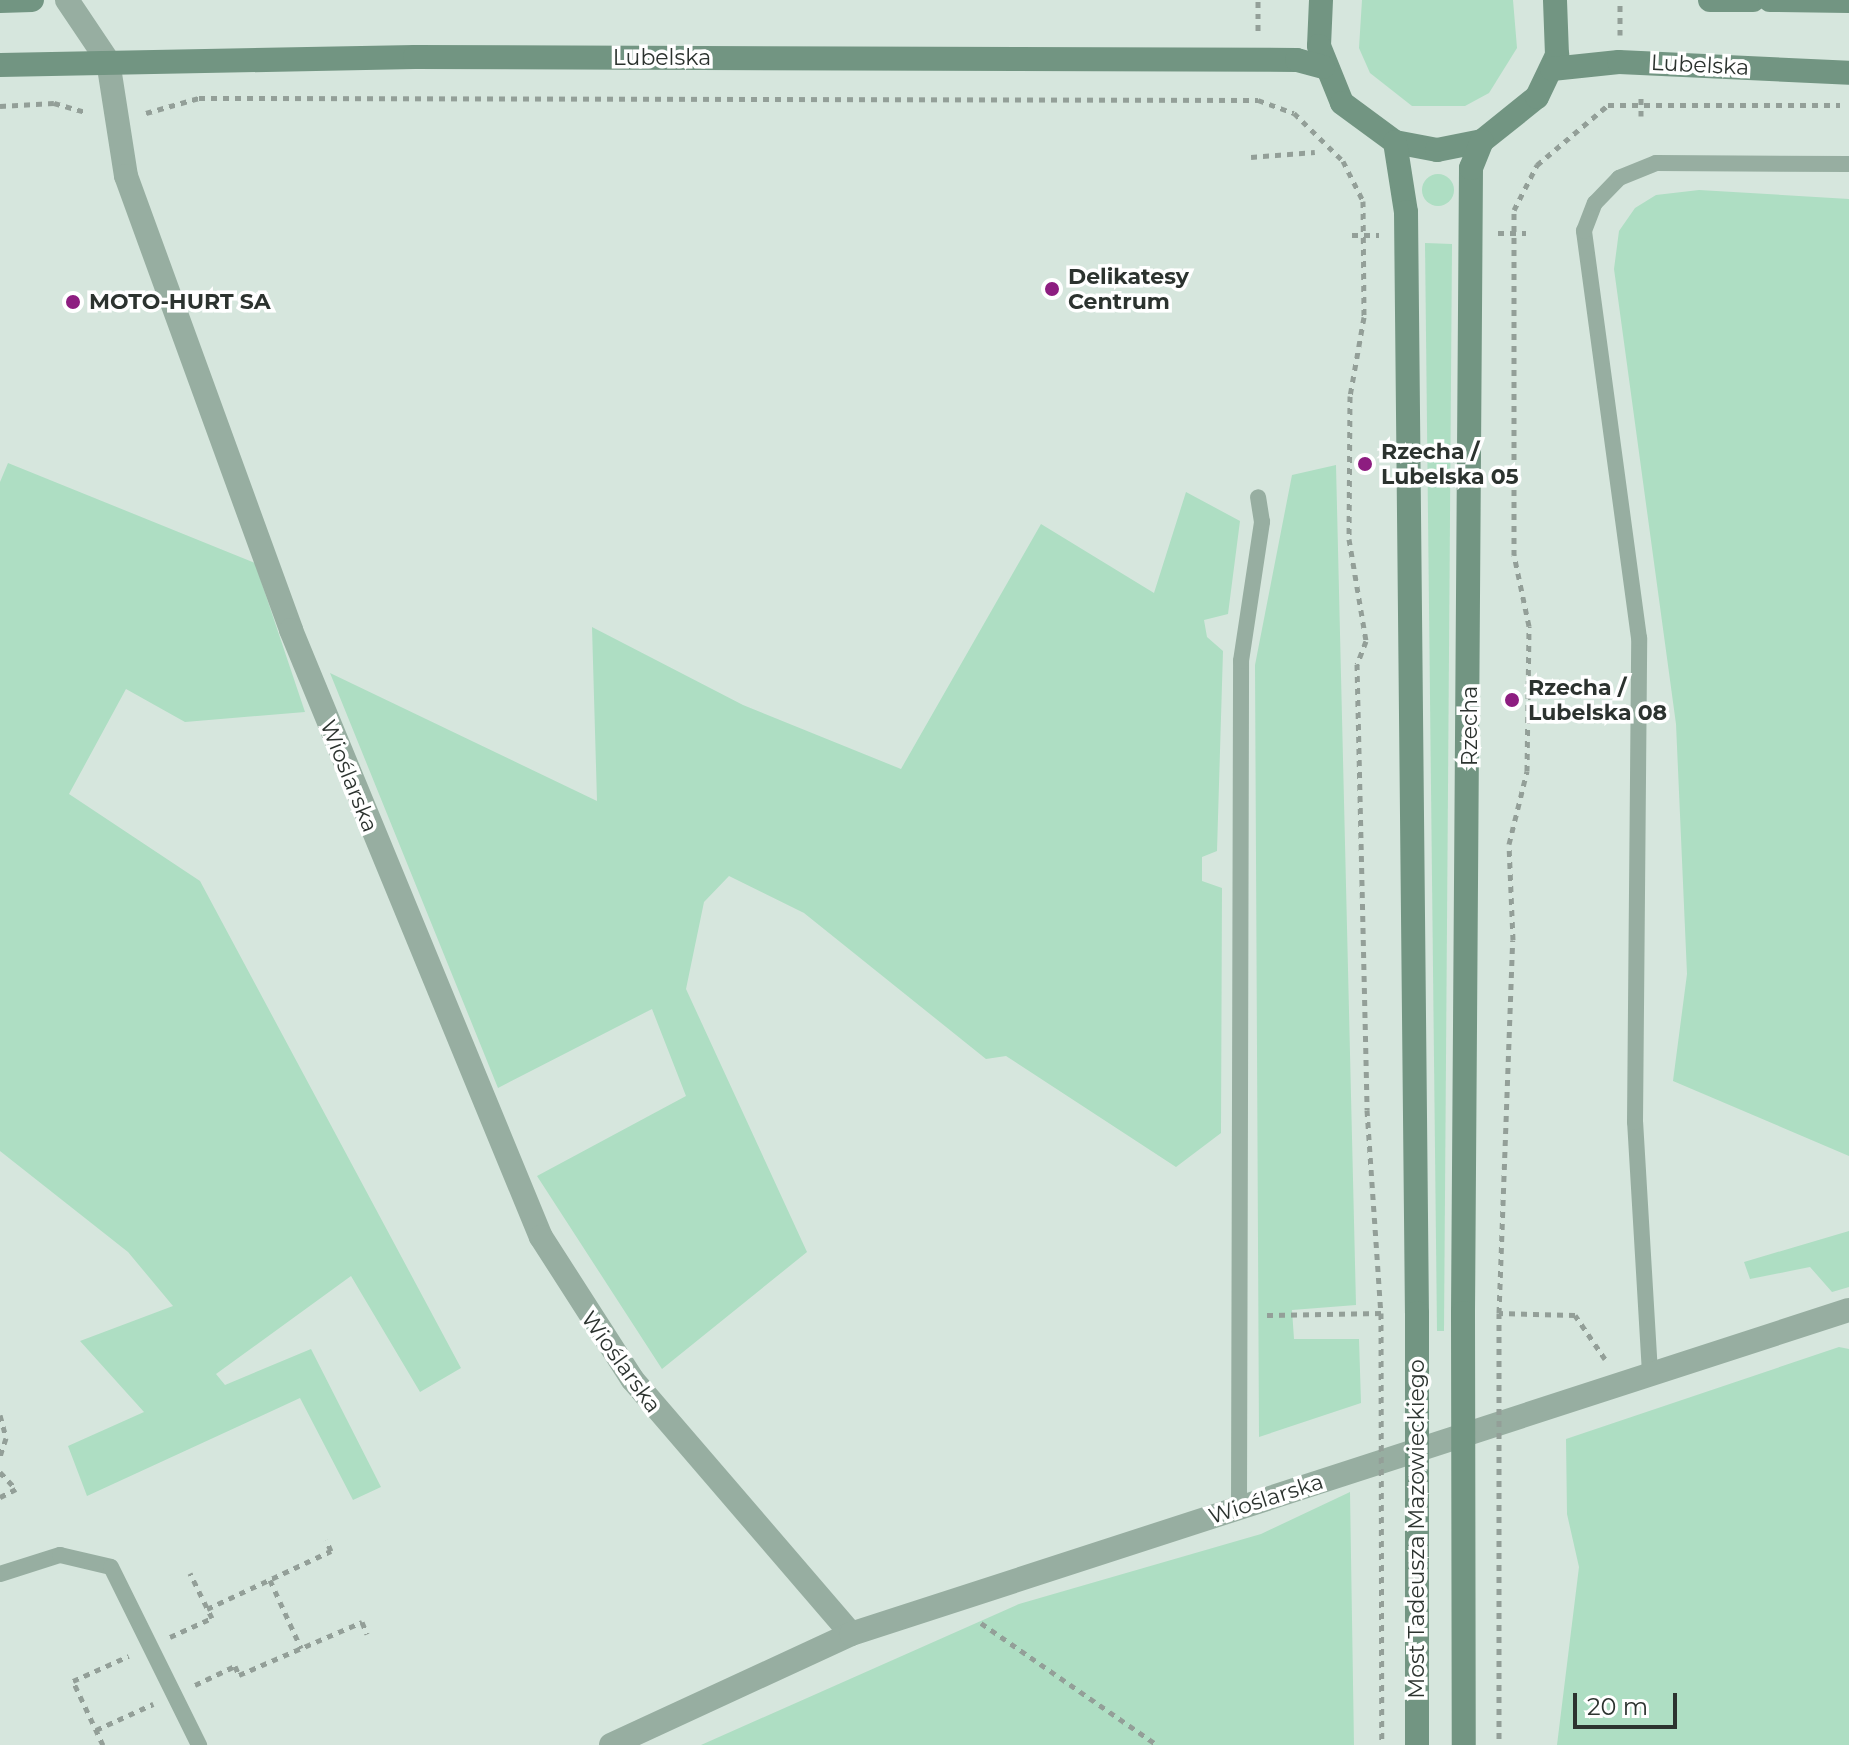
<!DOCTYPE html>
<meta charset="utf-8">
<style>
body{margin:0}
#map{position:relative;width:1849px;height:1745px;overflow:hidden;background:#d6e6dd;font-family:Montserrat,sans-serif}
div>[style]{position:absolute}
.green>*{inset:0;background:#aedec3}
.round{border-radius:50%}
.path>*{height:5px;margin-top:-2.5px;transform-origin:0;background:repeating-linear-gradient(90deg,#939f98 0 6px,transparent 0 12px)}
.lane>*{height:16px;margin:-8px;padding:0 8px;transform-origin:8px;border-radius:8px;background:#97aea1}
.street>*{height:24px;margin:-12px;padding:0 12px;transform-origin:12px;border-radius:12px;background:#97aea1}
.secondary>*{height:24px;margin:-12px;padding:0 12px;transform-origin:12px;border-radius:12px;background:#729582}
.path-bridge>*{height:5px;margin-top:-2.5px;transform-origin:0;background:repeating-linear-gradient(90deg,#939f98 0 6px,transparent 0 12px)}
.secondary-bridge>*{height:24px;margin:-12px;padding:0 12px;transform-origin:12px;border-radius:12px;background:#729582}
.dots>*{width:22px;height:22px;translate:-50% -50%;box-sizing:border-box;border:4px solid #fff;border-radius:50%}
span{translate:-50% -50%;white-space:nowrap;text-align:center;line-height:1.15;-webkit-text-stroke:7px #fff;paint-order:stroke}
.street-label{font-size:22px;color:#2c332f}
.poi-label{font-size:22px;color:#2c332f;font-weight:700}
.left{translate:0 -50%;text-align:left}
.scale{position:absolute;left:1573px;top:1693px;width:104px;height:36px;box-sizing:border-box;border:4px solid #2c332f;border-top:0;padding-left:10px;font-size:24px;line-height:28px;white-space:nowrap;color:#2c332f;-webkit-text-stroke:6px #fff;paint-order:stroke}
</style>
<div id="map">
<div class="green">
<i style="clip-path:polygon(1362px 0,1513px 0,1517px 48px,1489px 93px,1465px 106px,1412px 106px,1370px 73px,1359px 48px)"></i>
<i class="round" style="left:1422px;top:174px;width:32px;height:32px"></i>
<i style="clip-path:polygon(1699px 190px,1849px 199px,1849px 1156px,1673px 1081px,1687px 974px,1676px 724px,1614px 269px,1619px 231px,1635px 208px,1656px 195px)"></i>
<i style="clip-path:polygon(1425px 243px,1452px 244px,1444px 1331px,1437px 1331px)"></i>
<i style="clip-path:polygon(8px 463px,255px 563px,305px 712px,185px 722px,126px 689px,69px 794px,200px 881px,461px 1368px,420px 1392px,351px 1276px,216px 1374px,225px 1385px,311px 1349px,381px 1487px,353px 1500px,300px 1398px,87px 1496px,68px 1446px,144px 1412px,80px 1341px,173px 1306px,128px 1252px,0 1151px,0 482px)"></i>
<i style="clip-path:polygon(1336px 465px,1356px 1305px,1292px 1310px,1294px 1339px,1359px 1339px,1361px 1403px,1259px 1437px,1255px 665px,1292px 475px)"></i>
<i style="clip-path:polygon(1186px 492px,1240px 521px,1228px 614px,1204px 620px,1207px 637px,1223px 651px,1217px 851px,1202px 857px,1202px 881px,1222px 888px,1221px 1133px,1176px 1167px,1006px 1056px,986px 1059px,804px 913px,729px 876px,704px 902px,686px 989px,807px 1252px,662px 1369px,537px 1176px,686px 1096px,652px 1009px,498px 1088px,330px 673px,597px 801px,592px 627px,743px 705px,901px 769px,1041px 524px,1154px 593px)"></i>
<i style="clip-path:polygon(1849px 1231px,1849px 1287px,1832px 1292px,1810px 1267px,1750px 1279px,1744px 1262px)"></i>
<i style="clip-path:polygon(1839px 1347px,1849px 1349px,1849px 1745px,1557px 1745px,1579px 1567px,1567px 1514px,1566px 1439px)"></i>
<i style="clip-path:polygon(1350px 1492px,1354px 1745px,701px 1745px,1019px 1604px,1261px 1534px)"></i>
</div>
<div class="path">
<i style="left:1258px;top:31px;width:31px;rotate:-90deg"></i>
<i style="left:1620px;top:35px;width:35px;rotate:-90deg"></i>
<i style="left:0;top:106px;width:54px;rotate:-3.2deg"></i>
<i style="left:54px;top:103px;width:35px;rotate:16deg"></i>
<i style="left:146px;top:113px;width:55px;rotate:-15.8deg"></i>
<i style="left:199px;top:98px;width:1059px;rotate:0.11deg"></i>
<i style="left:1258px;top:100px;width:38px;rotate:20deg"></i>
<i style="left:1294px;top:113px;width:69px;rotate:44.4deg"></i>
<i style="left:1343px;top:161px;width:45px;rotate:63.4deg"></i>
<i style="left:1363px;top:201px;width:116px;rotate:89.5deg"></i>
<i style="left:1364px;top:317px;width:80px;rotate:100deg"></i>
<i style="left:1350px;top:396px;width:143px;rotate:90.4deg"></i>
<i style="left:1349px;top:539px;width:103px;rotate:80.5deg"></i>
<i style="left:1366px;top:641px;width:25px;rotate:111deg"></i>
<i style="left:1357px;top:664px;width:446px;rotate:88.7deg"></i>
<i style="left:1367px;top:1110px;width:203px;rotate:86.1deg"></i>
<i style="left:1381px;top:1313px;width:117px;rotate:179deg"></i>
<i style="left:1641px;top:116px;width:23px;rotate:-90deg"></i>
<i style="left:1251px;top:157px;width:64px;rotate:-4.5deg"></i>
<i style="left:1498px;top:233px;width:28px"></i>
<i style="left:1352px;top:235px;width:27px"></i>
<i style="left:1605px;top:1359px;width:53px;rotate:-124.3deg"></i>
<i style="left:1575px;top:1315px;width:76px;rotate:-178.5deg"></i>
<i style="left:1499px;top:1313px;width:373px;rotate:-87.9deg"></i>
<i style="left:1513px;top:940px;width:96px;rotate:-92.4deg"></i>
<i style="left:1509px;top:844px;width:75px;rotate:-76.1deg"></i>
<i style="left:1527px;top:771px;width:145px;rotate:-89.2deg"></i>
<i style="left:1529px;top:626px;width:73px;rotate:-101.9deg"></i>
<i style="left:1514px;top:555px;width:345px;rotate:-90deg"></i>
<i style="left:1514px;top:210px;width:51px;rotate:-62.9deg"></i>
<i style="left:1537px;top:165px;width:93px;rotate:-40.2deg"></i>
<i style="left:1608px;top:105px;width:232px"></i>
<i style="left:0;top:1415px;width:24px;rotate:75deg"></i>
<i style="left:6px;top:1438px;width:19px;rotate:108deg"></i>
<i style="left:0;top:1472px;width:23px;rotate:47deg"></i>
<i style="left:16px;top:1489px;width:18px;rotate:153deg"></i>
<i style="left:270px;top:1580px;width:75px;rotate:65.5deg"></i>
<i style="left:207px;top:1609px;width:137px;rotate:-25.1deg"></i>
<i style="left:331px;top:1551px;width:12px;rotate:-114deg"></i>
<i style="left:981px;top:1623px;width:214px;rotate:34.7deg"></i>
<i style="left:170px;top:1637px;width:46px;rotate:-24.3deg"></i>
<i style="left:212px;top:1618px;width:50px;rotate:-116.1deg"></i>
<i style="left:195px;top:1685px;width:44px;rotate:-25.4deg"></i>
<i style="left:235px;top:1666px;width:10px;rotate:66deg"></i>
<i style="left:239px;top:1675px;width:134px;rotate:-23.3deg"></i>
<i style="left:362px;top:1622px;width:13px;rotate:67deg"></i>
<i style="left:96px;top:1730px;width:63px;rotate:-24.5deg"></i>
<i style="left:103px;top:1745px;width:71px;rotate:-115.1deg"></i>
<i style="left:73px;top:1681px;width:61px;rotate:-24.1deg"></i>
</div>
<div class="lane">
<i style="left:1650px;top:1373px;width:251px;rotate:-93.4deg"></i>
<i style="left:1635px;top:1122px;width:484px;rotate:-89.5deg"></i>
<i style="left:1639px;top:638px;width:411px;rotate:-97.7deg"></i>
<i style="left:1584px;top:231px;width:30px;rotate:-69deg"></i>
<i style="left:1595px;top:203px;width:35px;rotate:-46deg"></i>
<i style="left:1619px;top:178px;width:40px;rotate:-22deg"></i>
<i style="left:1656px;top:163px;width:193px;rotate:0.3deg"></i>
<i style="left:1239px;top:1508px;width:847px;rotate:-89.86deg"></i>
<i style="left:1241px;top:661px;width:141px;rotate:-81.4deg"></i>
<i style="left:1262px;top:522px;width:25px;rotate:-99deg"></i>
<i style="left:0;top:1574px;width:63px;rotate:-17.6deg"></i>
<i style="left:60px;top:1555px;width:52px;rotate:13.2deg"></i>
<i style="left:111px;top:1567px;width:199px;rotate:63.7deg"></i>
</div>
<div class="street">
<i style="left:67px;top:0;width:73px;rotate:56.1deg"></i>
<i style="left:108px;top:61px;width:116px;rotate:81.1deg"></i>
<i style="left:126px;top:176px;width:483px;rotate:70deg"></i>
<i style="left:291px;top:630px;width:656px;rotate:67.62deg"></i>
<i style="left:541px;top:1237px;width:169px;rotate:57.3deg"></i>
<i style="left:632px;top:1379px;width:336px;rotate:49.3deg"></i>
<i style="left:611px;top:1745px;width:264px;rotate:-24.8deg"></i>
<i style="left:851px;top:1634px;width:1049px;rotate:-17.99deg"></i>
</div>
<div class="secondary">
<i style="left:1321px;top:0;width:46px;rotate:92.5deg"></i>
<i style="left:1319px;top:46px;width:61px;rotate:68deg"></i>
<i style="left:1342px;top:103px;width:66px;rotate:36.3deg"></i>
<i style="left:1395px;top:142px;width:43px;rotate:10.8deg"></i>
<i style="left:1437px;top:150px;width:46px;rotate:-11.3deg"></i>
<i style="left:1482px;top:141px;width:70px;rotate:-38.7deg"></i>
<i style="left:1537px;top:97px;width:47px;rotate:-64.5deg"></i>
<i style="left:1557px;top:55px;width:55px;rotate:-92.1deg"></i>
<i style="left:1710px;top:0;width:43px"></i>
<i style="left:1770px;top:0;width:79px;rotate:0.7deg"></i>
<i style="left:0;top:1px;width:32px;rotate:-2deg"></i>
<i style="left:0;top:65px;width:415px;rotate:-1.1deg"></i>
<i style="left:415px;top:57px;width:882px;rotate:0.19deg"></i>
<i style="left:1297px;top:60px;width:27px;rotate:15deg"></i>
<i style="left:1552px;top:69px;width:67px;rotate:-6deg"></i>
<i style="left:1619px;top:62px;width:230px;rotate:2.7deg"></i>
<i style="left:1395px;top:142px;width:71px;rotate:81.1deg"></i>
<i style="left:1406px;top:212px;width:1101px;rotate:89.43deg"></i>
<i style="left:1463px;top:1313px;width:1145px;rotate:-89.6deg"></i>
<i style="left:1471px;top:168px;width:29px;rotate:-68deg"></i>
</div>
<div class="path-bridge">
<i style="left:1381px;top:1313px;width:432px;rotate:89.9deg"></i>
<i style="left:1499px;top:1313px;width:432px;rotate:90deg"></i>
</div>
<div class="secondary-bridge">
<i style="left:1417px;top:1313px;width:432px;rotate:90deg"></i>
<i style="left:1463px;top:1313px;width:432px;rotate:89.9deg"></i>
</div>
<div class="dots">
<i style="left:1052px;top:289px;background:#8d1d80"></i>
<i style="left:73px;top:302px;background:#8d1d80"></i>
<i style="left:1365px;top:464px;background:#8d1d80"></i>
<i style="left:1512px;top:700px;background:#8d1d80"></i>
</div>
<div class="street-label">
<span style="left:662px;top:58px">Lubelska</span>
<span style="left:1700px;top:65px;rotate:3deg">Lubelska</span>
<span style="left:1470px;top:726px;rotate:-90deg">Rzecha</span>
<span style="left:349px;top:776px;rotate:68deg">Wioślarska</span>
<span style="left:621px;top:1362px;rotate:54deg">Wioślarska</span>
<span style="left:1266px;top:1499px;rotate:-18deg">Wioślarska</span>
<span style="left:1417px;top:1529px;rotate:-90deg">Most Tadeusza Mazowieckiego</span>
</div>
<div class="poi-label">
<span class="left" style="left:1068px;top:289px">Delikatesy<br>Centrum</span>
<span class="left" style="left:89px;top:302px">MOTO-HURT SA</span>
<span class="left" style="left:1381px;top:464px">Rzecha /<br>Lubelska 05</span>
<span class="left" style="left:1528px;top:700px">Rzecha /<br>Lubelska 08</span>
</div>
<div class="scale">20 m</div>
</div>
